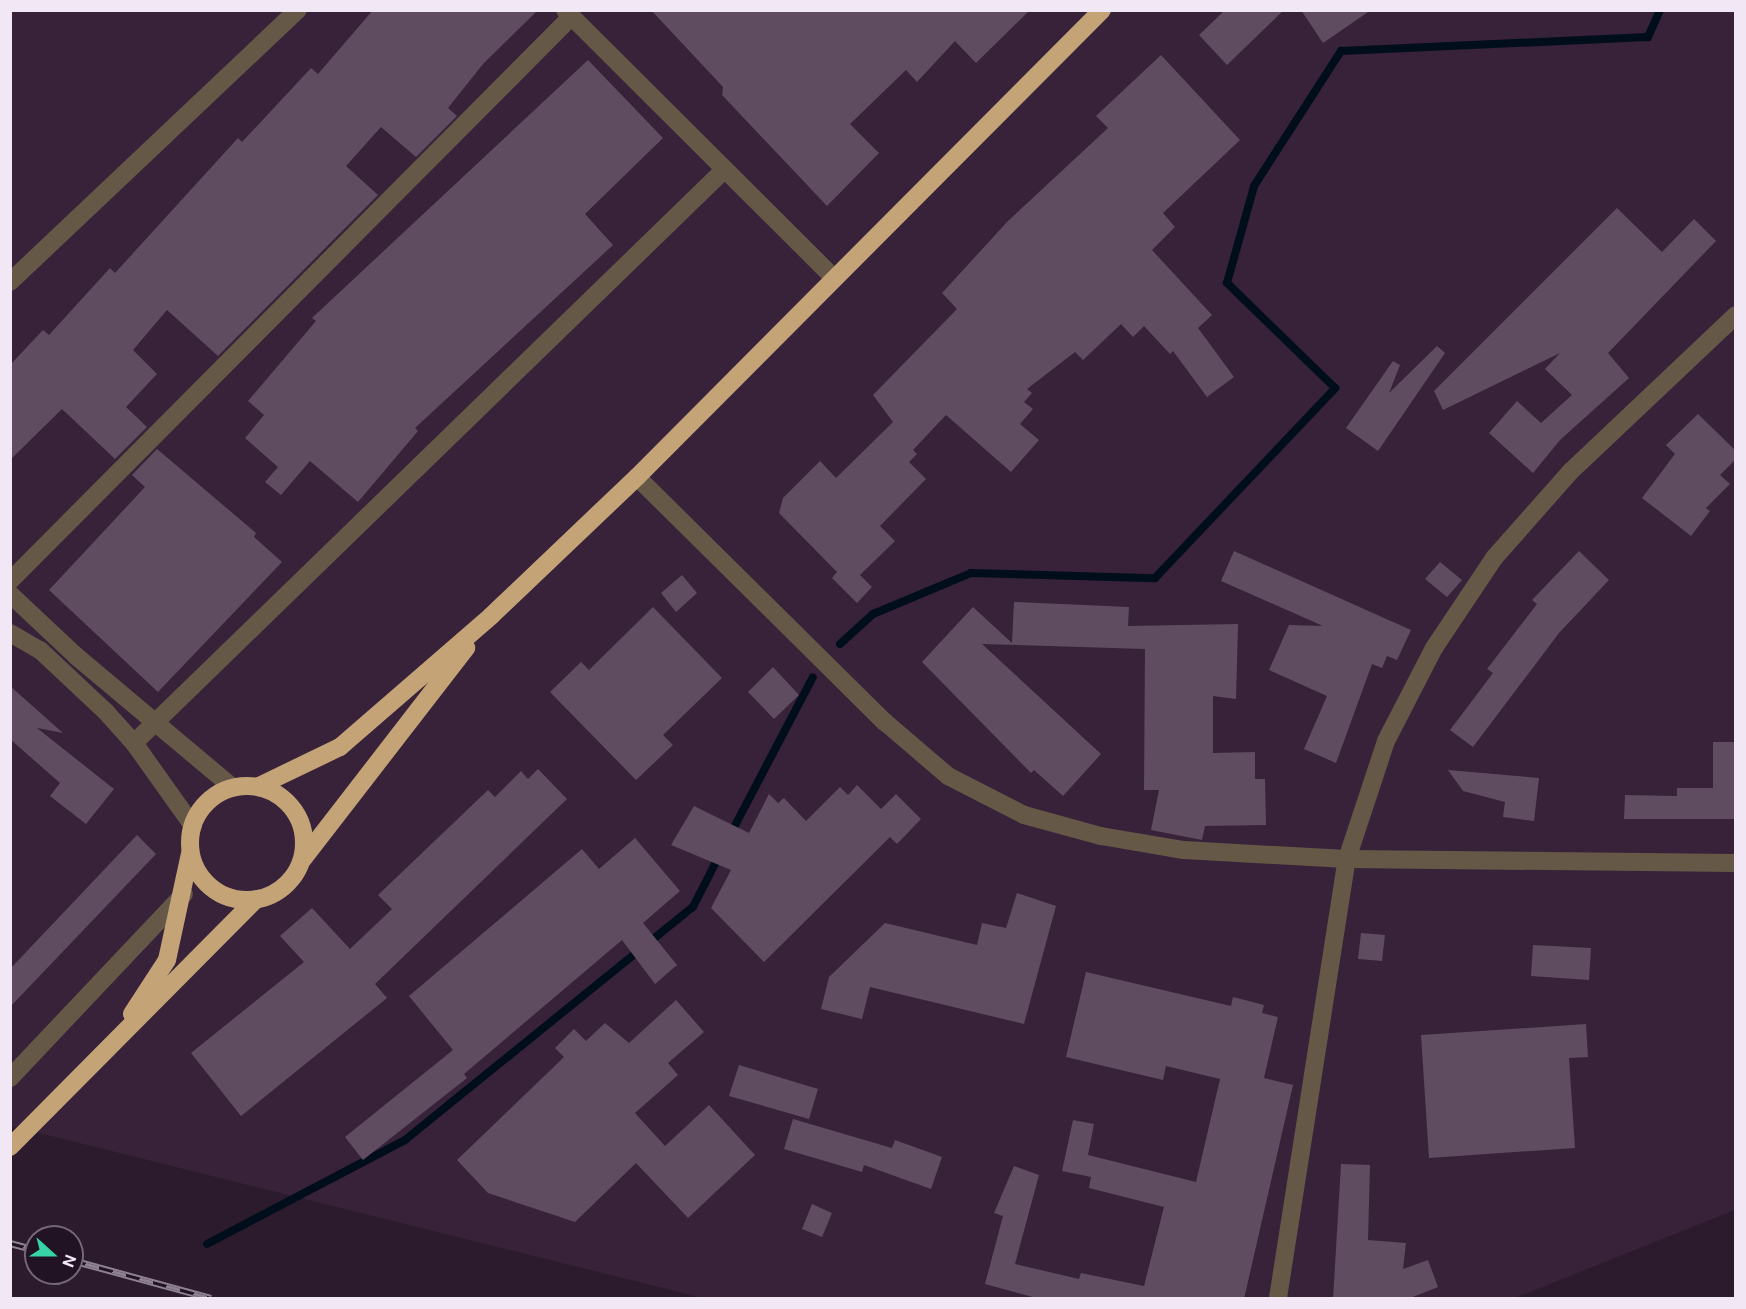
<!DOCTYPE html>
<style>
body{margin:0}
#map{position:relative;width:1746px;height:1309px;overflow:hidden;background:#2b1b2d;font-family:"DM Sans",sans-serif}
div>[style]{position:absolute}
.built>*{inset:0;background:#37223a}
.stream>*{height:8px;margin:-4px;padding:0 4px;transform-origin:4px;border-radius:4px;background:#000e1b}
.building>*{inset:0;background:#5f4c61}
.street>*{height:18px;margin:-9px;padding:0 9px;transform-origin:9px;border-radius:9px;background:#655847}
.highway>*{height:18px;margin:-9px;padding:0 9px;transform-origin:9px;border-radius:9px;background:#c4a477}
.highway>.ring{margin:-9px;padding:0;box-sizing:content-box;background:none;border:18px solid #c4a477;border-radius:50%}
.rail>*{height:7px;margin-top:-3.5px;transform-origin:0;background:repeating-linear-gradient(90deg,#211224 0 14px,#8e8190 0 28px);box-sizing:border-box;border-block:2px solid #8e8190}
span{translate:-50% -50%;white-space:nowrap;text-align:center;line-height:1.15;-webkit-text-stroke:5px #211224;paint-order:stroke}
.frame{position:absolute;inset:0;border:12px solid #f2e7f4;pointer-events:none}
.north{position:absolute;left:24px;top:1225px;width:60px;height:60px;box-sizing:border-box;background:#211224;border:2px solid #756777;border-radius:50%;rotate:111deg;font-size:16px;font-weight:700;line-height:24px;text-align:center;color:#f2e7f4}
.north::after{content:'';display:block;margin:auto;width:21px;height:27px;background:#36d4a7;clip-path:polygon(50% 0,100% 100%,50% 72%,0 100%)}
</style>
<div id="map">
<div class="built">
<i style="clip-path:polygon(10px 11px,1735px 11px,1735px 1210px,1515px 1298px,703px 1298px,11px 1126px)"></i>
</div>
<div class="stream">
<i style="left:840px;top:644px;width:45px;rotate:-42.3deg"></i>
<i style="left:873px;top:614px;width:106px;rotate:-22.7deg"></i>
<i style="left:971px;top:573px;width:184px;rotate:1.6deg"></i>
<i style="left:1155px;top:578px;width:262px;rotate:-46.5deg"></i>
<i style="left:1335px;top:388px;width:151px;rotate:-135.8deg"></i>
<i style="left:1227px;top:283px;width:101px;rotate:-74.4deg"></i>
<i style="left:1254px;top:186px;width:161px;rotate:-57.2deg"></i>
<i style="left:1341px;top:51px;width:307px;rotate:-2.6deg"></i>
<i style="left:1648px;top:37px;width:30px;rotate:-66deg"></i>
<i style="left:730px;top:835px;width:178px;rotate:-62.3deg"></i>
<i style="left:207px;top:1244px;width:224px;rotate:-27.7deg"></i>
<i style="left:405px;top:1140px;width:370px;rotate:-39deg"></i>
<i style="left:693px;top:907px;width:59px;rotate:-63deg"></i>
</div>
<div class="building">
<i style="clip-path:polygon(373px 10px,538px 10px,483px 64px,448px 108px,457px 116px,416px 157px,381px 127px,346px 166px,378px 195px,218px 356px,167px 310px,133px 350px,157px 374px,126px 407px,147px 427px,115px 459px,62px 409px,10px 460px,10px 365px,43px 330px,49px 335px,110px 268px,115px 273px,238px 138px,242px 142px,311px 68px,318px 74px)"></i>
<i style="clip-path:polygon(651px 10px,1030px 10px,976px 63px,955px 41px,917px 82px,906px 70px,850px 124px,879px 153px,827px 206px,722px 95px,723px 87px)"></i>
<i style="clip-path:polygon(1225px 10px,1284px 10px,1227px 65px,1199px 35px)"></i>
<i style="clip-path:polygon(1301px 10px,1371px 10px,1323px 43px)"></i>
<i style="clip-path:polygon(1161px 55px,1240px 140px,1163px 213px,1175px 227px,1152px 250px,1212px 315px,1198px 328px,1234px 377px,1207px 397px,1173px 351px,1170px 354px,1144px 326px,1133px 337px,1121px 324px,1083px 360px,1075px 352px,1027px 389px,1032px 393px,1024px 402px,1033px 409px,1020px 424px,1039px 440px,1011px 472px,946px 415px,913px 450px,917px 454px,909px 462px,926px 479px,880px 526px,895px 541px,860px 575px,872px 587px,857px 603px,832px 578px,837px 572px,779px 513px,783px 498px,820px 461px,836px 478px,893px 422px,873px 395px,957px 309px,942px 293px,1008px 221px,1108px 128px,1096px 116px)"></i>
<i style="clip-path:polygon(588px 60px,663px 138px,585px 214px,613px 245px,415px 428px,418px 431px,358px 502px,310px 461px,281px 495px,265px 482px,278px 467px,245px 438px,264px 415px,248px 401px,316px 321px,312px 318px)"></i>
<i style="clip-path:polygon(1617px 208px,1662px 252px,1694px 219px,1716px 241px,1608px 353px,1629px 378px,1560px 440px,1533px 473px,1489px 433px,1517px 401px,1541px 423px,1572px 395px,1545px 369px,1560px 353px,1443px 410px,1434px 391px)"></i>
<i style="clip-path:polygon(1437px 346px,1445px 353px,1378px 451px,1346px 428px,1393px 361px,1400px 365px,1389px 393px)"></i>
<i style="clip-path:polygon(1698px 414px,1736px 451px,1736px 459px,1720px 475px,1730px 484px,1706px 508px,1710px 511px,1691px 536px,1642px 498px,1675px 454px,1666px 445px)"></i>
<i style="clip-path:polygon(157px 449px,256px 533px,254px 537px,282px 562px,158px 692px,49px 590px,145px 487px,132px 475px)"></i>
<i style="clip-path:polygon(1234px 551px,1411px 630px,1397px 660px,1387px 656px,1382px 668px,1372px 664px,1336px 763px,1304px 749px,1327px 696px,1269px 670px,1289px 625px,1323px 626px,1221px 581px)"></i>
<i style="clip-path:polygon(1579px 551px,1609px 580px,1559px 633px,1473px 747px,1450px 730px,1493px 673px,1487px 669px,1537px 604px,1532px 600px)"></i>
<i style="clip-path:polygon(1440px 562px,1462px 580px,1447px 597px,1425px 579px)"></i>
<i style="clip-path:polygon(682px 575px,697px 593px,676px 612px,661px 593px)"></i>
<i style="clip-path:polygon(1014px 602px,1129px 607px,1128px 626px,1238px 624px,1236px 699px,1213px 696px,1213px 753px,1255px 752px,1255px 779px,1265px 779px,1266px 825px,1205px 826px,1202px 840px,1151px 830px,1159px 790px,1144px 790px,1145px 649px,982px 644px,1101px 754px,1063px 796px,1034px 770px,1031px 773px,922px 662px,973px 607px,1012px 643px)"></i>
<i style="clip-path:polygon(653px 607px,722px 678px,663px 735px,673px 745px,636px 780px,550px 692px,581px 662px,589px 670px)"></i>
<i style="clip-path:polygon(773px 667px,799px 695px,774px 719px,748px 692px)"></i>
<i style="clip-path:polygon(10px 686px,63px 733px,37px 728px,114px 789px,86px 824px,50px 796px,60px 783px,10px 739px)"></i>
<i style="clip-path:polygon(1713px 742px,1736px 742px,1736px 819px,1624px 819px,1625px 795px,1677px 796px,1677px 788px,1713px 788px)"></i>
<i style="clip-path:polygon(538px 769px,567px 799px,375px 984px,387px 998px,241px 1116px,191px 1053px,304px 962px,280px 936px,312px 908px,350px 949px,392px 909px,378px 895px,488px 790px,495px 797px,521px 771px,528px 779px)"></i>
<i style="clip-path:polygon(1448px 770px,1539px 778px,1534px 821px,1503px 817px,1505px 802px,1463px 791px)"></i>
<i style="clip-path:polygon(857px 785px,881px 809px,896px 794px,921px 819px,897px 844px,890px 837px,764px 962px,711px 908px,731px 870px,671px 845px,694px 806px,749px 833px,769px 794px,778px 803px,784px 798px,806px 821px,840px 787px,848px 795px)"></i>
<i style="clip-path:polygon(137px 835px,156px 854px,10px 1007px,10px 969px)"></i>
<i style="clip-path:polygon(635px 838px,680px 891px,643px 923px,677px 965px,655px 984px,622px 940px,464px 1074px,467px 1078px,363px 1160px,345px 1137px,453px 1050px,409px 996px,582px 849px,599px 869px)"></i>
<i style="clip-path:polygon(1017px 893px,1056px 906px,1024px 1024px,870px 987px,862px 1019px,821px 1009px,829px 977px,885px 923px,977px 945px,982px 923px,1006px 928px)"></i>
<i style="clip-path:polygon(1361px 933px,1385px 935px,1382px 961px,1358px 959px)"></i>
<i style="clip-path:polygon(1533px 945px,1591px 948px,1589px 980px,1531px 976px)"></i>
<i style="clip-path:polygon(1086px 972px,1231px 1006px,1233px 997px,1264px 1005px,1262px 1013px,1278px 1017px,1264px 1078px,1293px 1085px,1244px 1299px,1040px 1299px,985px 1284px,1003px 1216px,994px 1213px,1014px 1166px,1039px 1175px,1015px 1264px,1079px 1279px,1081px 1273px,1144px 1286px,1164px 1207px,1089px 1188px,1091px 1177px,1062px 1171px,1073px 1120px,1094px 1124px,1088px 1155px,1196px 1182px,1220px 1079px,1166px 1066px,1163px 1080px,1066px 1057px)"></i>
<i style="clip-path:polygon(676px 1000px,704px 1032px,668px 1063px,678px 1075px,635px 1113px,665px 1146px,709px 1105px,755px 1155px,688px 1218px,636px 1163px,575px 1222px,488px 1193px,457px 1160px,564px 1057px,555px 1048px,574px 1029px,586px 1041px,605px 1023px,629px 1043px)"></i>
<i style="clip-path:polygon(1586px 1024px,1588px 1057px,1569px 1058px,1575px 1148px,1429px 1158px,1421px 1035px)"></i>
<i style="clip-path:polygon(739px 1065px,818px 1089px,809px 1119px,729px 1096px)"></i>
<i style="clip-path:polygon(793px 1119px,892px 1148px,895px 1140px,942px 1157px,931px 1189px,864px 1165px,862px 1172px,784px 1149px)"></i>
<i style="clip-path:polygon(1341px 1164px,1370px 1165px,1368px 1240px,1406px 1243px,1403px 1269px,1428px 1260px,1438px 1287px,1408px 1299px,1333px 1299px)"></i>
<i style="clip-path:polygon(812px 1204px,832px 1213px,822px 1237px,802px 1229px)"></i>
</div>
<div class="street">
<i style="left:565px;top:10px;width:378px;rotate:44.9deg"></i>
<i style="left:10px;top:282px;width:396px;rotate:-43.4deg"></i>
<i style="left:637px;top:477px;width:349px;rotate:44.7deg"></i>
<i style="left:885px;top:722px;width:83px;rotate:40.6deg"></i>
<i style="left:948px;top:776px;width:85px;rotate:27.2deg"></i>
<i style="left:1024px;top:815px;width:80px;rotate:15.3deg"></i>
<i style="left:1101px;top:836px;width:84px;rotate:9.6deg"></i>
<i style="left:1184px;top:850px;width:163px;rotate:3.2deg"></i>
<i style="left:1347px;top:859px;width:389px;rotate:0.6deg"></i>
<i style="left:10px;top:581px;width:797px;rotate:-45.15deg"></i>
<i style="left:10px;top:594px;width:91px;rotate:43.2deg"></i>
<i style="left:76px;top:656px;width:204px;rotate:40deg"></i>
<i style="left:10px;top:633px;width:34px;rotate:30deg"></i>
<i style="left:40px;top:650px;width:91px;rotate:43.2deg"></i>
<i style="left:106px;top:712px;width:42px;rotate:47.9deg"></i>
<i style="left:134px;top:743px;width:102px;rotate:54.6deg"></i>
<i style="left:134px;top:743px;width:821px;rotate:-44.16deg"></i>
<i style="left:10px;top:1078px;width:253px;rotate:-46.6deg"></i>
<i style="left:1278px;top:1298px;width:444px;rotate:-81.1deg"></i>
<i style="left:1347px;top:859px;width:124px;rotate:-71.7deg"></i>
<i style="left:1386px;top:741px;width:105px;rotate:-62.7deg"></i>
<i style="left:1434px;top:648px;width:108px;rotate:-56.3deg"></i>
<i style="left:1494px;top:558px;width:115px;rotate:-48.5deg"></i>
<i style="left:1570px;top:472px;width:228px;rotate:-43.4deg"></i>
</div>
<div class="highway">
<i class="ring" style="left:190px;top:786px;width:96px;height:96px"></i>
<i style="left:259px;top:786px;width:90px;rotate:-25.7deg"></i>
<i style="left:340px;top:747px;width:200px;rotate:-40.9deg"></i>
<i style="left:491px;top:616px;width:202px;rotate:-43.6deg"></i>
<i style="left:637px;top:477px;width:659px;rotate:-45.12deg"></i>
<i style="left:303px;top:859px;width:267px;rotate:-52.3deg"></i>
<i style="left:132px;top:1014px;width:64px;rotate:-57.1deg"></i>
<i style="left:167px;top:960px;width:108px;rotate:-77.8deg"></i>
<i style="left:10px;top:1147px;width:349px;rotate:-45.2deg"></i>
</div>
<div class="rail">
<i style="left:10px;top:1243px;width:27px;rotate:15deg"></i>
<i style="left:72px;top:1260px;width:144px;rotate:15.3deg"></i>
</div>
<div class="frame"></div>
<div class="north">N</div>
</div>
